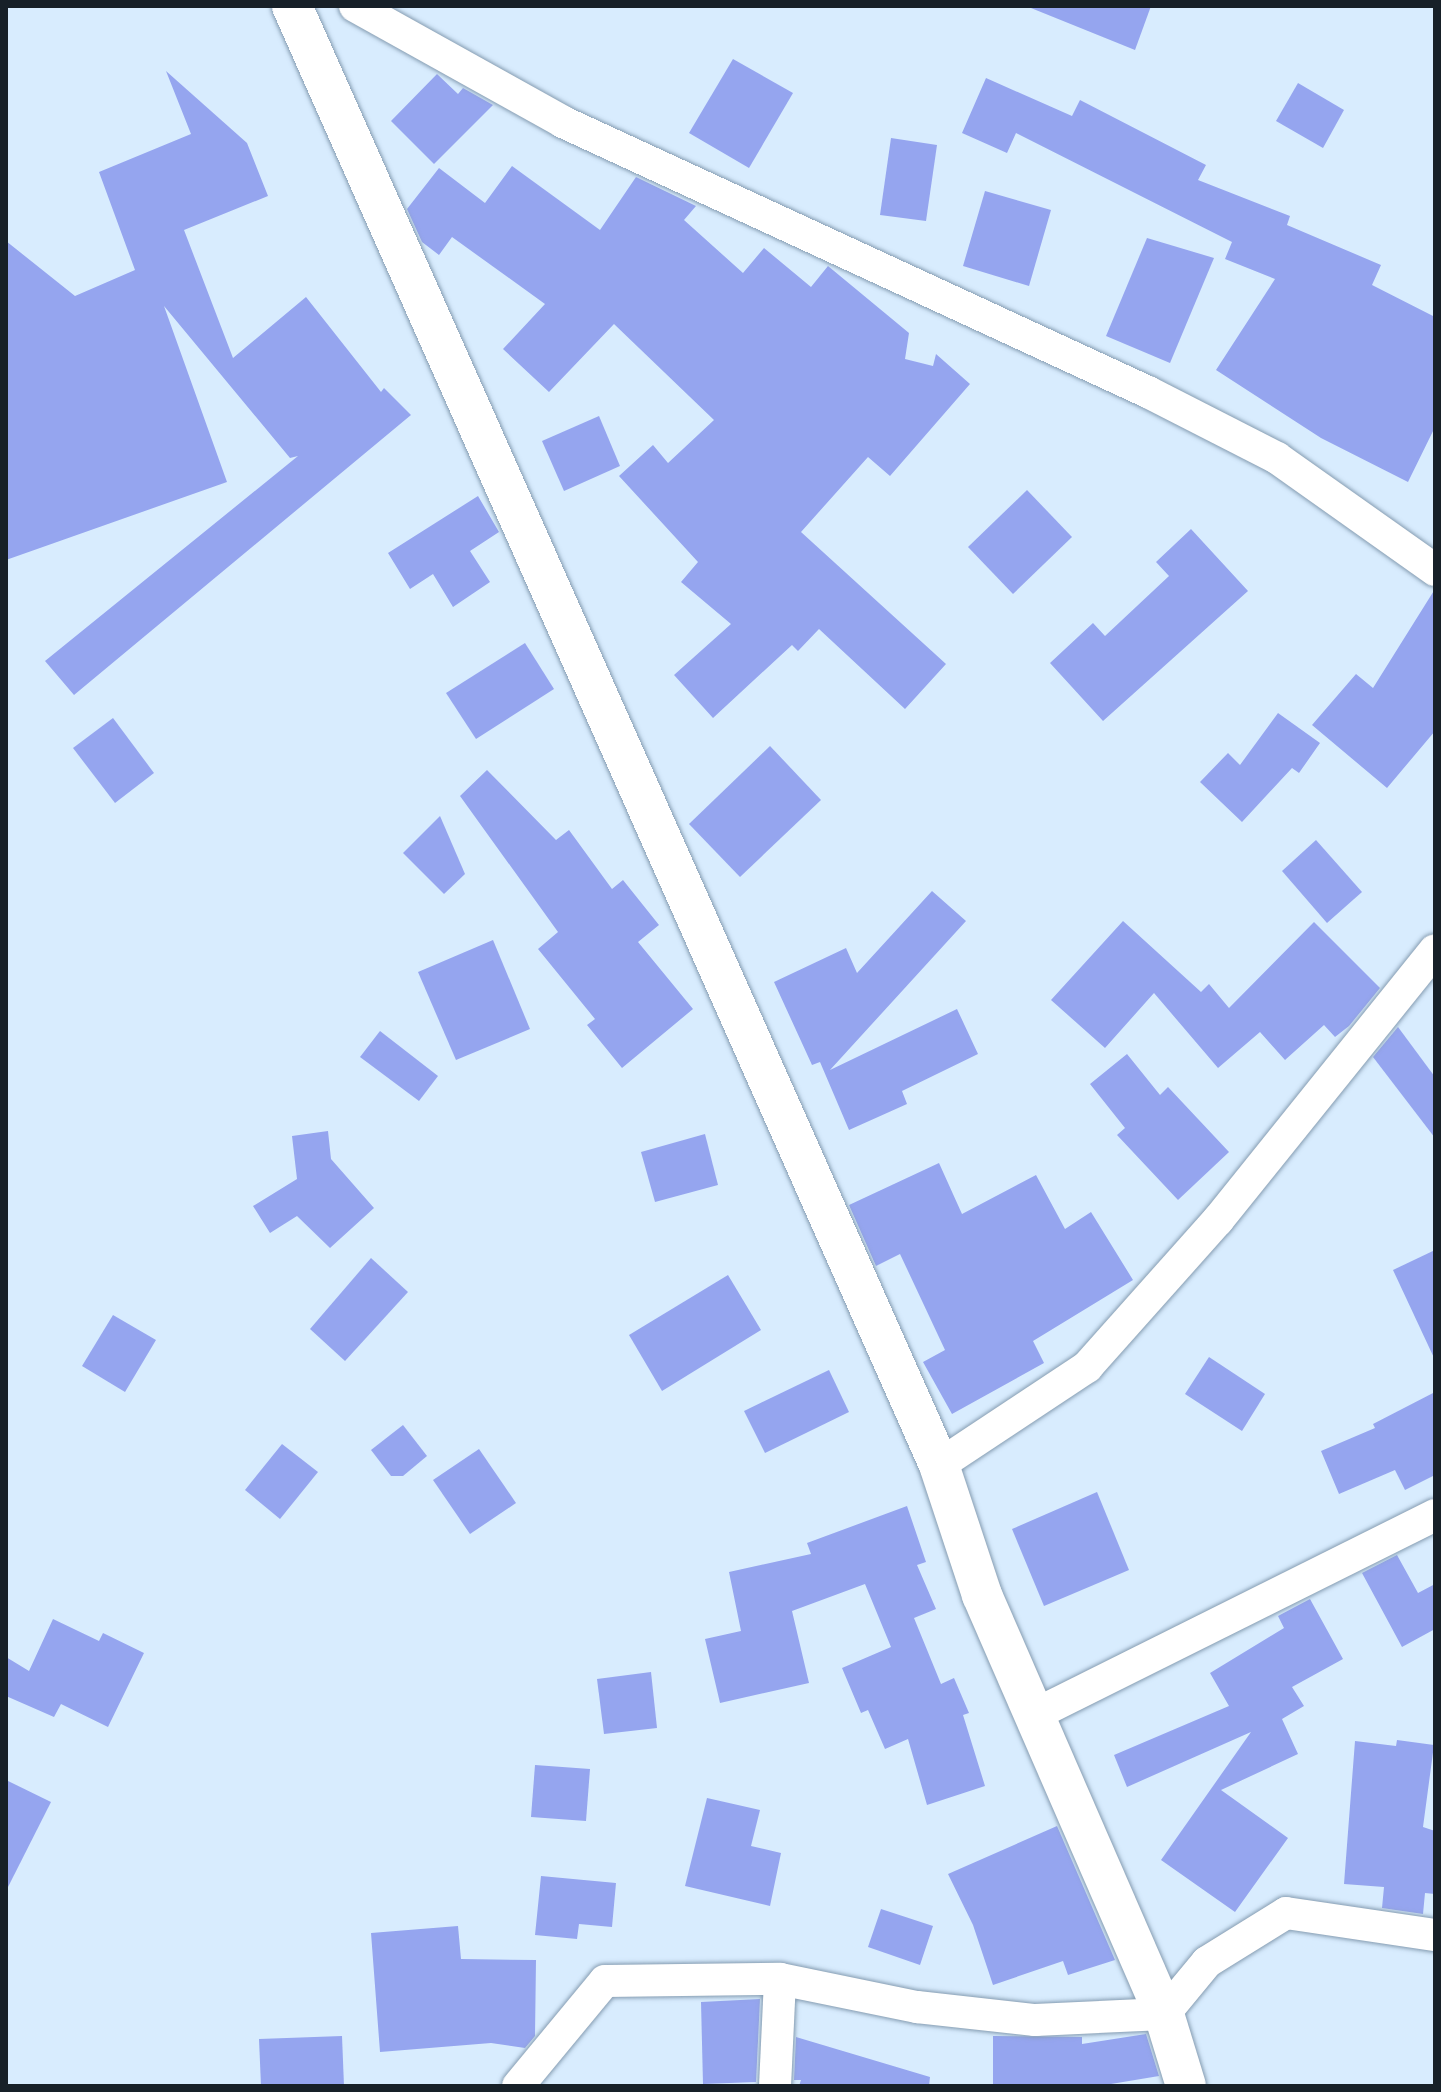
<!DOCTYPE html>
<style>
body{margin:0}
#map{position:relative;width:1441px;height:2092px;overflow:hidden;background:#d8ecfe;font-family:Manrope,sans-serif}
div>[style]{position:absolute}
.building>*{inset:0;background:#95a5ef}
.roads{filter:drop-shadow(0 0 2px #859cb1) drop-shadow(0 0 2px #859cb1)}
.minor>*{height:32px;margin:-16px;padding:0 16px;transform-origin:16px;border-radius:16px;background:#fff}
.tertiary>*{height:40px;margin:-20px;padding:0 20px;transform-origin:20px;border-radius:20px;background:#fff}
span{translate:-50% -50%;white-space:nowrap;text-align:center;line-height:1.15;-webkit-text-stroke:7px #d8ecfe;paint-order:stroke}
.frame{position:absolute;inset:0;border:8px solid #172028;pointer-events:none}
</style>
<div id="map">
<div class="building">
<i style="clip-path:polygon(1026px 6px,1151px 6px,1135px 50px)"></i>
<i style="clip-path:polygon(733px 59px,793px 93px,749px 168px,689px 133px)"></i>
<i style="clip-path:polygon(166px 71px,247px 143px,268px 196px,184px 230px,233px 358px,306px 297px,381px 392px,384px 388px,411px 415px,74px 695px,45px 661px,298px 456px,290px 458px,164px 306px,227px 482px,6px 560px,6px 241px,75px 296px,135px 270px,99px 172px,191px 134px)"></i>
<i style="clip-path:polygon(437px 74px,458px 94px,463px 88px,493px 105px,434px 164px,391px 121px)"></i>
<i style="clip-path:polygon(986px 78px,1072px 116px,1080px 100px,1206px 165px,1198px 180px,1290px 216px,1287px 225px,1381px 265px,1372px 285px,1435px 317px,1435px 427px,1408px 482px,1321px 438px,1216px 370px,1275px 279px,1225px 259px,1232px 242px,1016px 133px,1007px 153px,962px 133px)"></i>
<i style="clip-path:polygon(1298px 83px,1344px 110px,1323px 148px,1276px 121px)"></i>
<i style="clip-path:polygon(891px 138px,937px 145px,926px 221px,880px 215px)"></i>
<i style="clip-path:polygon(512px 166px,600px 230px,636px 177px,696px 206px,684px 220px,743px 273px,764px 248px,811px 287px,828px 266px,909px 333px,905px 359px,933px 366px,936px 354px,970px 384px,890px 476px,868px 457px,801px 532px,946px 664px,905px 709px,819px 629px,798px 651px,792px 645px,713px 718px,674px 675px,731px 624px,681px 582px,698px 562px,619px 476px,653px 445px,668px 463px,714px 420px,614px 324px,549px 392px,503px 349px,545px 304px,452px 237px,439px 255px,422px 242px,407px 209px,439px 168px,485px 203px)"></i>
<i style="clip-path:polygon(985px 191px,1051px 210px,1029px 286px,963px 266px)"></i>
<i style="clip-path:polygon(1147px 238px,1214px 258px,1170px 363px,1106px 336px)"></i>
<i style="clip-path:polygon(599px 416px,620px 466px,564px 491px,542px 441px)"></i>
<i style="clip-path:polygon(1027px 490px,1072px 537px,1013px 594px,968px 547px)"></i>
<i style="clip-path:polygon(478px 496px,499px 532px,470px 551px,490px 582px,453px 607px,433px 574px,410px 589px,388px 553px)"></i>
<i style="clip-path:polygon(1191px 529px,1248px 591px,1103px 721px,1050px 663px,1093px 623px,1105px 636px,1169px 576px,1156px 562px)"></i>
<i style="clip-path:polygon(1435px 589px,1435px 731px,1387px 788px,1312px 725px,1356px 674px,1373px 688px)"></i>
<i style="clip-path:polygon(525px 643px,554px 689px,476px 739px,446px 693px)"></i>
<i style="clip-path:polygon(1278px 713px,1320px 743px,1299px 773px,1292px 768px,1242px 822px,1200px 782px,1228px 753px,1240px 765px)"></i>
<i style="clip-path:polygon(113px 718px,154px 773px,115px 803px,73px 748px)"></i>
<i style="clip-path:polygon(770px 746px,821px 800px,740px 877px,689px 824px)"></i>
<i style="clip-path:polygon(487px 770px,556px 840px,569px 830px,612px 889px,623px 880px,659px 925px,638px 942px,693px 1009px,622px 1068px,587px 1025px,595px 1019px,538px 949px,558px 932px,460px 796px)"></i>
<i style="clip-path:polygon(440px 816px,465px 874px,444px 894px,403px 853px)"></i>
<i style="clip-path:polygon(1316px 840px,1362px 892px,1327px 923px,1282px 871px)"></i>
<i style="clip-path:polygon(932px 891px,966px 921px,830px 1070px,957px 1009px,978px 1054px,902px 1091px,907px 1104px,849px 1130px,820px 1062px,812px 1065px,774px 982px,846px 948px,857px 973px)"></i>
<i style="clip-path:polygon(1123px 921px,1201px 992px,1209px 984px,1229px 1008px,1314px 922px,1380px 988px,1349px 1026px,1335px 1037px,1324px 1025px,1285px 1060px,1260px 1032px,1218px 1068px,1154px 993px,1105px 1048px,1051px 1000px)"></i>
<i style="clip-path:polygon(493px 940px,530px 1029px,456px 1060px,418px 972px)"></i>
<i style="clip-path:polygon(1398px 1027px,1435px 1077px,1435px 1138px,1373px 1057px)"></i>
<i style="clip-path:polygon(380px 1031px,438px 1076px,419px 1101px,360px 1057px)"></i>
<i style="clip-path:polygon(1127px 1054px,1160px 1095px,1168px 1087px,1229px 1152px,1178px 1200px,1117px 1135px,1125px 1128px,1090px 1084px)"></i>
<i style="clip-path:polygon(328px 1131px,331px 1159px,374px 1208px,330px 1248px,297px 1216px,270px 1233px,253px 1206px,297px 1179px,292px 1136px)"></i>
<i style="clip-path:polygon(705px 1134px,718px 1185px,655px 1202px,641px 1152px)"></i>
<i style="clip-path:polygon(939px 1163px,962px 1214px,1036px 1175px,1065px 1229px,1091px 1212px,1133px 1280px,1033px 1341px,1044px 1363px,952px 1414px,923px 1362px,945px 1350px,900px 1254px,876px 1266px,849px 1205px)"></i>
<i style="clip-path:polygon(1435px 1250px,1435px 1360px,1393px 1270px)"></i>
<i style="clip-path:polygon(371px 1258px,408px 1292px,345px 1361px,310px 1329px)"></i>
<i style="clip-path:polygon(728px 1275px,761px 1330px,662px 1391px,629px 1335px)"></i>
<i style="clip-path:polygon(113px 1315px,156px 1340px,125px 1392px,82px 1366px)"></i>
<i style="clip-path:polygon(1209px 1357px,1265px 1394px,1242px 1431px,1185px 1394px)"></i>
<i style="clip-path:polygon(829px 1370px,849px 1412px,765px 1453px,744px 1411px)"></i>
<i style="clip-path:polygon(1435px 1392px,1435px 1475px,1405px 1490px,1395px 1470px,1339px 1494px,1321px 1451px,1375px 1428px,1373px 1424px)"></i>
<i style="clip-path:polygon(403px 1425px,427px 1456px,403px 1476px,391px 1476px,371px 1450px)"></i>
<i style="clip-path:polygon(282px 1444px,318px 1472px,280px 1519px,245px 1490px)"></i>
<i style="clip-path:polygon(479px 1449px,516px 1503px,470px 1534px,433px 1480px)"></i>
<i style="clip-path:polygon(1097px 1492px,1129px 1570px,1044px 1606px,1012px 1529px)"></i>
<i style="clip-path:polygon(907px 1506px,926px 1562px,917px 1565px,936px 1609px,914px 1618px,941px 1684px,954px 1678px,969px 1713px,963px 1715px,985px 1786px,927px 1805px,908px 1739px,885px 1749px,868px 1710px,861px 1713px,842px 1668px,891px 1647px,865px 1584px,792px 1611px,809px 1683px,720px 1703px,705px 1639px,741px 1631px,729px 1572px,811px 1554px,807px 1543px)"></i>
<i style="clip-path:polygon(1397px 1555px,1418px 1593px,1435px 1584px,1435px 1629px,1402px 1647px,1362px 1573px)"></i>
<i style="clip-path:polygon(1310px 1599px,1343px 1659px,1292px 1687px,1304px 1706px,1282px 1719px,1298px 1754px,1221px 1790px,1288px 1838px,1235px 1912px,1161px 1860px,1251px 1732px,1127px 1787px,1114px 1755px,1229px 1706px,1210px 1673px,1284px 1628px,1278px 1616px)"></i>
<i style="clip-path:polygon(53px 1619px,99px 1641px,103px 1633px,144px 1653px,108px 1727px,61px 1704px,54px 1717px,6px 1696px,6px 1657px,29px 1671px)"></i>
<i style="clip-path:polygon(651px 1672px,657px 1728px,604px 1734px,597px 1679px)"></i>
<i style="clip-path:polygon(1397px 1740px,1434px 1745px,1423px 1827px,1435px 1831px,1435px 1894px,1425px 1893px,1423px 1914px,1382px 1908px,1384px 1887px,1344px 1884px,1355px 1741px,1396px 1746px)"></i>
<i style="clip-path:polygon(535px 1765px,590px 1769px,586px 1821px,531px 1817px)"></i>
<i style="clip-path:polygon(6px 1780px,51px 1802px,6px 1891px)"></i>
<i style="clip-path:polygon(707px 1798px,760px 1810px,751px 1846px,781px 1853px,770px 1906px,685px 1886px)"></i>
<i style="clip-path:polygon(1057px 1826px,1115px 1960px,1068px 1975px,1063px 1961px,993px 1985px,973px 1925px,948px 1874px)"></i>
<i style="clip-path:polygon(541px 1876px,616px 1883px,612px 1927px,579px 1924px,577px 1939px,535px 1935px)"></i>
<i style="clip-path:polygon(881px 1909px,933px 1926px,920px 1965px,868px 1947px)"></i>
<i style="clip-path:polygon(458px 1926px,461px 1959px,536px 1960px,535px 2036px,525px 2048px,491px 2043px,380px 2052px,371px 1933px)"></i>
<i style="clip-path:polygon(760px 1999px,756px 2082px,703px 2084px,701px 2002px)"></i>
<i style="clip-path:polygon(1146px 2034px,1159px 2076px,1099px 2086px,993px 2086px,993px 2036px,1082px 2037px,1082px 2044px)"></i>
<i style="clip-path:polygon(342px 2036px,344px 2086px,261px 2086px,259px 2039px)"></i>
<i style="clip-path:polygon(796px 2037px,930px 2077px,929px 2086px,799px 2086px,801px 2080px,794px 2080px)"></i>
</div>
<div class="roads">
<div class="minor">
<i style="left:355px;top:6px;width:238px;rotate:29.1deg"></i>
<i style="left:563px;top:122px;width:644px;rotate:24.78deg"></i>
<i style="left:1148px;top:392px;width:145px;rotate:27.1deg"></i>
<i style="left:1277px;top:458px;width:194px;rotate:35.3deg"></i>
<i style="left:939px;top:1465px;width:178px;rotate:-33.5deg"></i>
<i style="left:1087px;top:1367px;width:197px;rotate:-48.3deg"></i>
<i style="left:1218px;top:1220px;width:346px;rotate:-51.2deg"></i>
<i style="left:1036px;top:1714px;width:446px;rotate:-26.5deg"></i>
<i style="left:518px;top:2086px;width:136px;rotate:-50.4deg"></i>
<i style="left:605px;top:1981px;width:175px;rotate:-0.7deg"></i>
<i style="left:780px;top:1979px;width:140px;rotate:11.6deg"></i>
<i style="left:917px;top:2007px;width:119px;rotate:6.3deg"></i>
<i style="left:1035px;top:2020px;width:129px;rotate:-2.7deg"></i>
<i style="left:1164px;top:2014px;width:67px;rotate:-50.4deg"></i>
<i style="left:1207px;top:1962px;width:93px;rotate:-31.8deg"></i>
<i style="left:1286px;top:1913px;width:151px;rotate:8.4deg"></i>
<i style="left:775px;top:2086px;width:107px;rotate:-87.3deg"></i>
</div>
<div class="tertiary">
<i style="left:292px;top:6px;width:1596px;rotate:66.08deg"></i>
<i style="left:939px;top:1465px;width:137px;rotate:71.7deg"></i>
<i style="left:982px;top:1595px;width:457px;rotate:66.5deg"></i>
<i style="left:1164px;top:2014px;width:75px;rotate:73deg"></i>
</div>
</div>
<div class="frame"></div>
</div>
